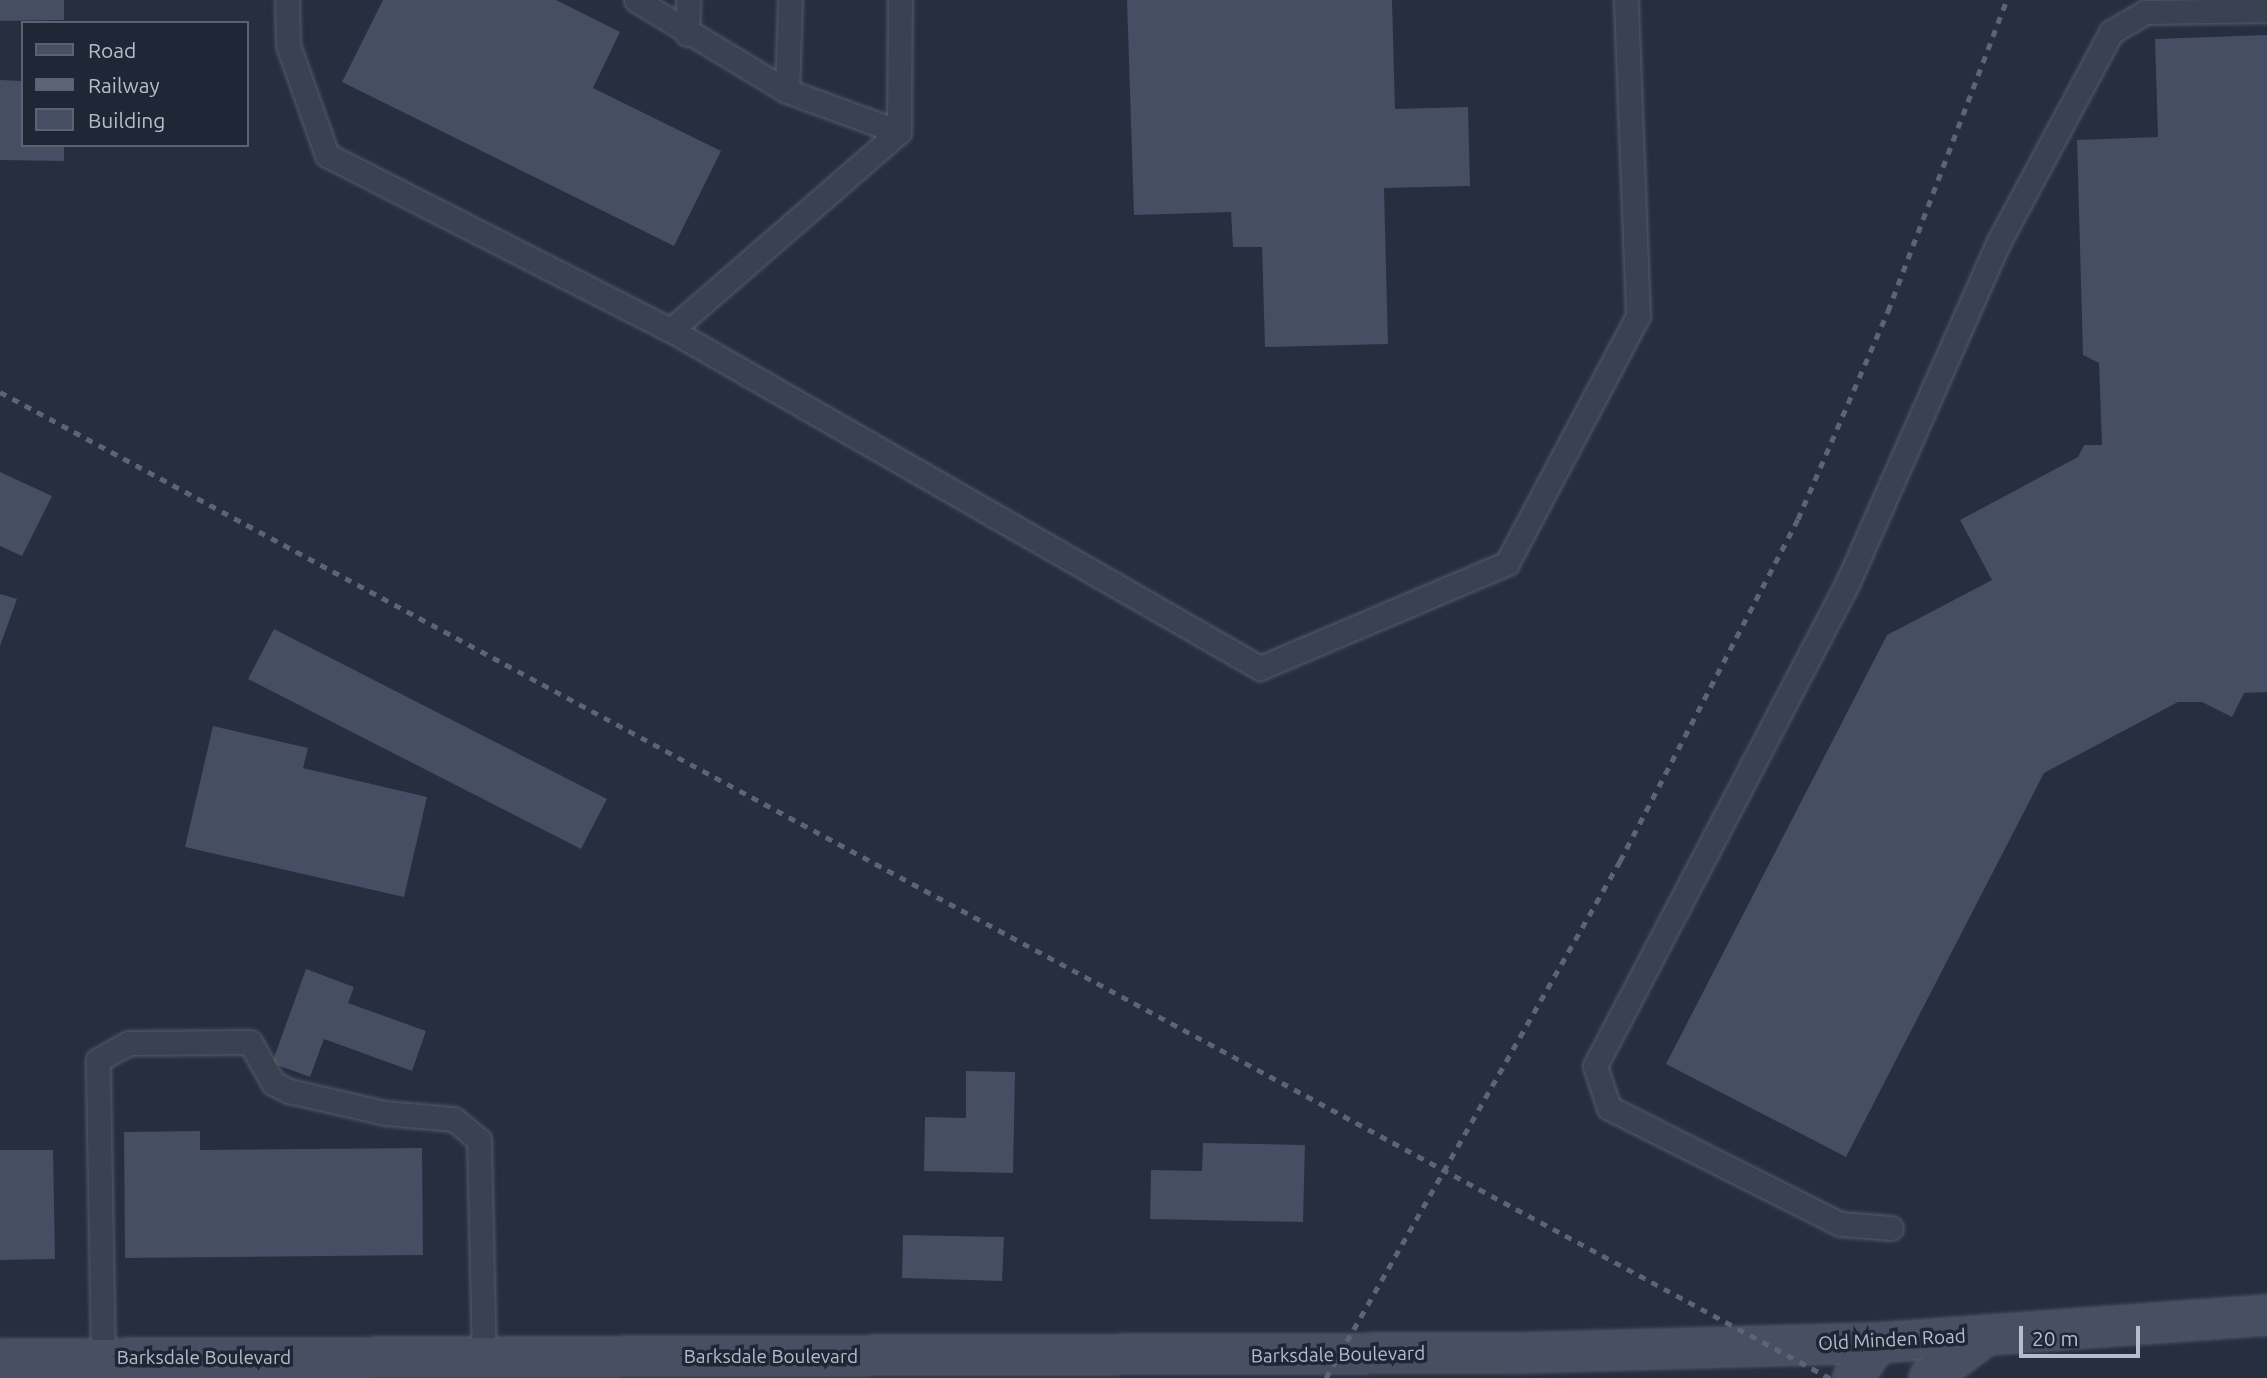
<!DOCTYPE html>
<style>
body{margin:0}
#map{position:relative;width:2267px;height:1378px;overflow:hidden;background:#262e40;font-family:Ubuntu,sans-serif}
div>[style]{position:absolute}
.building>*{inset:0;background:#454e62}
.roads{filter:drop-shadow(0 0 2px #555c6b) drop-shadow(0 0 2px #555c6b)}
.service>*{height:23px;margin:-11.5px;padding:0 11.5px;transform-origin:11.5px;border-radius:11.5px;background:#3a4150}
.secondary>*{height:38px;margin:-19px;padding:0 19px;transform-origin:19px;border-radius:19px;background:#484f63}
.rail>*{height:5px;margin-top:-2.5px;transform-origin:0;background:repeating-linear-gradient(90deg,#5c6477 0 7px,transparent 0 14px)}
span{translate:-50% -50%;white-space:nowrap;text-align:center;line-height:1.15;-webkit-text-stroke:7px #1f2635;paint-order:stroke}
.street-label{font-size:19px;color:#b7bccb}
.legend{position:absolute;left:21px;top:21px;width:228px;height:126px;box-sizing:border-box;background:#1f2635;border:2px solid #5c6271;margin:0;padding:9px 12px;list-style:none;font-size:21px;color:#b7bccb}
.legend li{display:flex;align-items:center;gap:14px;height:35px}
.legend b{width:35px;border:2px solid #5c6271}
.scale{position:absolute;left:2019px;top:1326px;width:121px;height:32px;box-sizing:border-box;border:4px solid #b7bccb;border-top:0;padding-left:9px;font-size:21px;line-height:24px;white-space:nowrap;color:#b7bccb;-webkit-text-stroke:5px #1f2635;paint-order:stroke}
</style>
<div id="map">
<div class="building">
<i style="clip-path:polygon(0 0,64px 0,64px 20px,0 21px)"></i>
<i style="clip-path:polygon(383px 0,556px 0,620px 32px,593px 88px,721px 151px,674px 246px,342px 82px)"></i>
<i style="clip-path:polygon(1127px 0,1392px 0,1395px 109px,1468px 107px,1470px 186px,1384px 188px,1388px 344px,1265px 347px,1262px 247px,1233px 247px,1231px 212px,1134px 215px)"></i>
<i style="clip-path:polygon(2267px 35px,2267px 692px,2244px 693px,2232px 717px,2202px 702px,2178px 702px,2044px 773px,1846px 1157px,1666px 1064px,1887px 635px,1992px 580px,1960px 520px,2078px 457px,2084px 445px,2102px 445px,2099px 363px,2083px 355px,2077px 140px,2158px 137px,2155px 39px)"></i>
<i style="clip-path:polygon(0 80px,23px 81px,23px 145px,64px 145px,64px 161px,0 160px)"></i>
<i style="clip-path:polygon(0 472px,52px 496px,22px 556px,0 546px)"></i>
<i style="clip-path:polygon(0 594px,17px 599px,0 646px)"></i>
<i style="clip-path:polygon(274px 629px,607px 799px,581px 849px,248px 679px)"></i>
<i style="clip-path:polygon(213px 726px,308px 748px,303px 768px,427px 797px,404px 897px,185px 847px)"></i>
<i style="clip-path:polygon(306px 969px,354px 987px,348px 1003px,426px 1031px,412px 1071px,324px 1039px,310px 1077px,272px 1063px)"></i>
<i style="clip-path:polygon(966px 1071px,1015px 1072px,1013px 1173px,924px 1171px,925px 1117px,966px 1118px)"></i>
<i style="clip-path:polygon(200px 1131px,200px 1150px,422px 1148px,423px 1255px,125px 1258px,124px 1132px)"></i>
<i style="clip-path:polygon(1203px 1143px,1305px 1145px,1303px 1222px,1150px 1219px,1151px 1170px,1202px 1171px)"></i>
<i style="clip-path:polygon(0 1150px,53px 1150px,55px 1259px,0 1260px)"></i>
<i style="clip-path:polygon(903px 1235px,1004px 1237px,1002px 1281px,902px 1278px)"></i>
</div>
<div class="roads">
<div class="service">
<i style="left:287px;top:0;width:45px;rotate:88.7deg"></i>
<i style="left:288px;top:45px;width:117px;rotate:70.5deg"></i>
<i style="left:327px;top:155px;width:386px;rotate:27deg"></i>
<i style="left:671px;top:330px;width:302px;rotate:-41deg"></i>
<i style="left:899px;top:132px;width:132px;rotate:-89.6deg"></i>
<i style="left:636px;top:0;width:176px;rotate:31.1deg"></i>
<i style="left:787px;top:91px;width:119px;rotate:20.1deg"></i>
<i style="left:687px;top:34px;width:34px;rotate:-88deg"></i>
<i style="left:787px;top:91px;width:91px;rotate:-88.1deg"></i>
<i style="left:671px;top:330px;width:679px;rotate:29.85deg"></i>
<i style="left:1260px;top:668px;width:268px;rotate:-23deg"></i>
<i style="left:1507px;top:563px;width:280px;rotate:-62.1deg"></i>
<i style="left:1638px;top:316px;width:316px;rotate:-92.2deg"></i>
<i style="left:1891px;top:1228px;width:51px;rotate:-175.5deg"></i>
<i style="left:1840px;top:1224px;width:258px;rotate:-153.3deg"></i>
<i style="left:1609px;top:1108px;width:44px;rotate:-108.4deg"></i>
<i style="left:1595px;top:1066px;width:544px;rotate:-62.4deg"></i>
<i style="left:1847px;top:584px;width:371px;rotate:-66.1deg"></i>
<i style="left:1997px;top:245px;width:242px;rotate:-61.8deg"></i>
<i style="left:2111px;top:32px;width:39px;rotate:-30deg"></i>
<i style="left:2145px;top:12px;width:122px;rotate:-0.9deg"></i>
<i style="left:103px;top:1359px;width:299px;rotate:-91deg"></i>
<i style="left:98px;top:1060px;width:35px;rotate:-29deg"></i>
<i style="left:129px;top:1043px;width:121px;rotate:-0.5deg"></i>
<i style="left:250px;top:1042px;width:47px;rotate:60.7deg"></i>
<i style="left:273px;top:1083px;width:18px;rotate:27deg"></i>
<i style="left:289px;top:1091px;width:98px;rotate:12.9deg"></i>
<i style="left:385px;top:1113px;width:69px;rotate:5deg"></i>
<i style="left:454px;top:1119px;width:33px;rotate:40deg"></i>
<i style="left:479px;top:1140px;width:218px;rotate:88.7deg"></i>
</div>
<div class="secondary">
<i style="left:0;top:1359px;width:1517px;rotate:-0.23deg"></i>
<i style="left:1517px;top:1353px;width:360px;rotate:-1.6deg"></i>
<i style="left:1877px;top:1343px;width:391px;rotate:-4.1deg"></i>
<i style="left:1853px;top:1378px;width:42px;rotate:-55.6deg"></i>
<i style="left:1929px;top:1378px;width:71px;rotate:-37deg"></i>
</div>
</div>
<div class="rail">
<i style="left:0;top:392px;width:2079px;rotate:28.32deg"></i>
<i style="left:1326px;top:1378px;width:595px;rotate:-60.37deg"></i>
<i style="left:1620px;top:861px;width:386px;rotate:-62.5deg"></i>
<i style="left:1798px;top:519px;width:227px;rotate:-66.6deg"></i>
<i style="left:1888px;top:311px;width:333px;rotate:-69.1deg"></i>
</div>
<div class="street-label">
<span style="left:1892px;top:1340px;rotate:-3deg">Old Minden Road</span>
<span style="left:1338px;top:1355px;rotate:-1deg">Barksdale Boulevard</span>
<span style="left:771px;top:1357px">Barksdale Boulevard</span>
<span style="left:204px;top:1358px">Barksdale Boulevard</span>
</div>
<ul class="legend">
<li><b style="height:9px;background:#484f63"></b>Road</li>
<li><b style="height:9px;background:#5c6477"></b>Railway</li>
<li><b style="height:19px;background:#454e62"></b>Building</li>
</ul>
<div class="scale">20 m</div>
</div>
